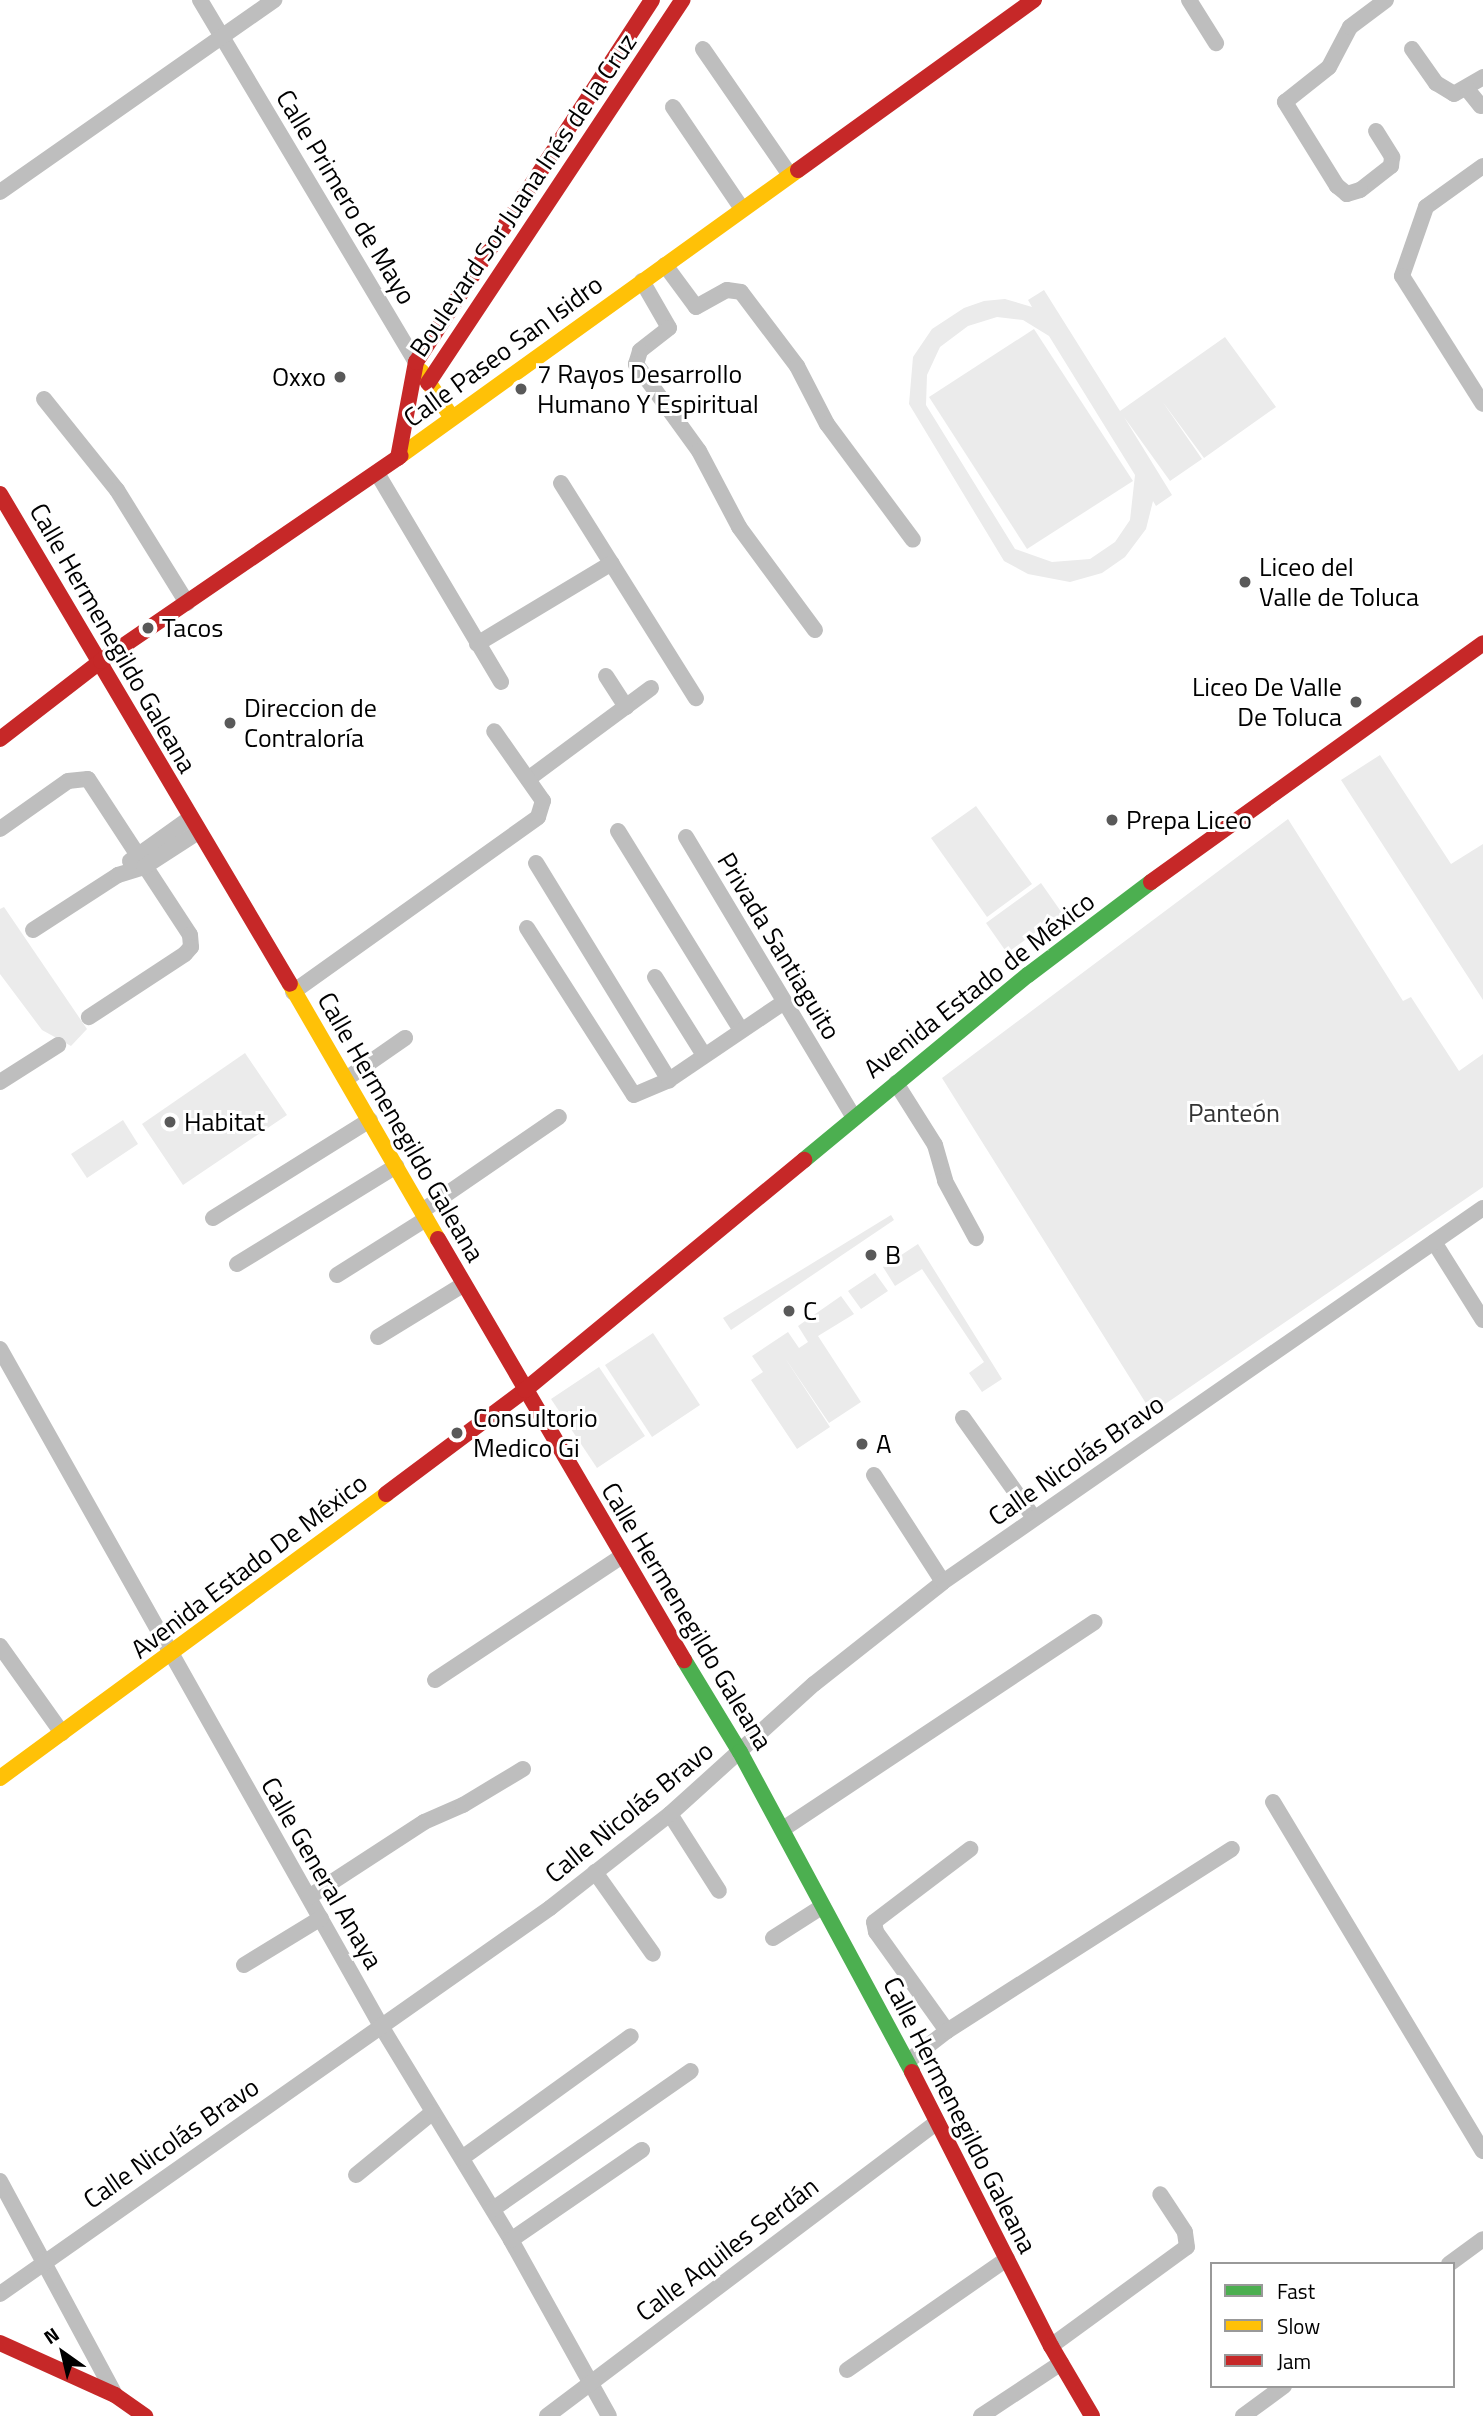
<!DOCTYPE html>
<meta charset="utf-8">
<style>
body{margin:0}
#map{position:relative;width:1483px;height:2416px;overflow:hidden;background:#fff;font-family:"Titillium Web",sans-serif}
div>[style]{position:absolute}
.green>*{inset:0;background:#ebebeb}
.street>*{height:16px;margin:-8px;padding:0 8px;transform-origin:8px;border-radius:8px;background:#bebebe}
.fast>*{height:16px;margin:-8px;padding:0 8px;transform-origin:8px;border-radius:8px;background:#4caf50}
.slow>*{height:16px;margin:-8px;padding:0 8px;transform-origin:8px;border-radius:8px;background:#ffc107}
.jam>*{height:16px;margin:-8px;padding:0 8px;transform-origin:8px;border-radius:8px;background:#c62828}
.dots>*{width:19px;height:19px;translate:-50% -50%;box-sizing:border-box;border:4px solid #fff;border-radius:50%}
span{translate:-50% -50%;white-space:nowrap;text-align:center;line-height:1.15;-webkit-text-stroke:6px #fff;paint-order:stroke}
.street-label{font-size:26px;color:#000}
.poi-label{font-size:26px;color:#000}
.left{translate:0 -50%;text-align:left}
.right{translate:-100% -50%;text-align:right}
.park-label{font-size:26px;color:#323232}
.legend{position:absolute;left:1210px;top:2262px;width:245px;height:126px;box-sizing:border-box;background:#fff;border:2px solid #999;margin:0;padding:9px 12px;list-style:none;font-size:21px;color:#000}
.legend li{display:flex;align-items:center;gap:14px;height:35px}
.legend b{width:35px;border:2px solid #999}
.north{position:absolute;left:28px;top:2318px;width:70px;height:70px;-webkit-text-stroke:5px #fff;paint-order:stroke;rotate:326deg;font-size:19px;font-weight:700;line-height:28px;text-align:center;color:#000}
.north::after{content:'';display:block;margin:auto;width:24px;height:32px;background:#000;clip-path:polygon(50% 0,100% 100%,50% 72%,0 100%)}
</style>
<div id="map">
<div class="green">
<i style="clip-path:polygon(evenodd,1044px 290px,1120px 411px,1225px 337px,1276px 407px,1204px 458px,1162px 401px,1202px 459px,1170px 481px,1124px 417px,1172px 495px,1156px 506px,1153px 501px,1146px 529px,1125px 557px,1102px 573px,1070px 582px,1028px 574px,1004px 561px,909px 404px,913px 357px,932px 329px,964px 308px,984px 301px,1005px 299px,1032px 307px,1028px 300px,1044px 290px,997px 317px,1023px 320px,1049px 336px,1135px 475px,1130px 520px,1115px 542px,1090px 559px,1052px 562px,1015px 549px,926px 405px,927px 375px,940px 347px,968px 326px,997px 317px)"></i>
<i style="clip-path:polygon(1034px 329px,1133px 481px,1027px 549px,929px 397px)"></i>
<i style="clip-path:polygon(1380px 755px,1451px 864px,1483px 844px,1483px 1000px,1341px 780px)"></i>
<i style="clip-path:polygon(976px 806px,1032px 884px,987px 917px,931px 838px)"></i>
<i style="clip-path:polygon(1288px 819px,1403px 1001px,1411px 997px,1459px 1071px,1483px 1054px,1483px 1187px,1152px 1413px,942px 1078px)"></i>
<i style="clip-path:polygon(1041px 883px,1062px 913px,1007px 953px,986px 923px)"></i>
<i style="clip-path:polygon(4px 907px,87px 1029px,71px 1046px,42px 1030px,0 974px,0 909px)"></i>
<i style="clip-path:polygon(245px 1053px,287px 1115px,183px 1185px,142px 1124px)"></i>
<i style="clip-path:polygon(123px 1120px,138px 1144px,87px 1178px,71px 1154px)"></i>
<i style="clip-path:polygon(891px 1215px,894px 1220px,731px 1330px,723px 1318px)"></i>
<i style="clip-path:polygon(918px 1244px,1002px 1379px,982px 1392px,969px 1373px,984px 1362px,922px 1269px,895px 1286px,883px 1267px)"></i>
<i style="clip-path:polygon(875px 1273px,888px 1291px,861px 1309px,848px 1291px)"></i>
<i style="clip-path:polygon(841px 1296px,854px 1314px,818px 1336px,861px 1402px,829px 1423px,785px 1358px,830px 1427px,797px 1449px,751px 1380px,763px 1372px,752px 1356px,788px 1332px,799px 1348px,808px 1342px,798px 1326px)"></i>
<i style="clip-path:polygon(653px 1333px,700px 1405px,652px 1437px,605px 1365px)"></i>
<i style="clip-path:polygon(599px 1367px,645px 1436px,597px 1468px,551px 1399px)"></i>
</div>
<div class="street">
<i style="left:200px;top:0;width:422px;rotate:59.2deg"></i>
<i style="left:1189px;top:0;width:51px;rotate:57.9deg"></i>
<i style="left:703px;top:49px;width:153px;rotate:55.4deg"></i>
<i style="left:1412px;top:49px;width:42px;rotate:54.8deg"></i>
<i style="left:1436px;top:83px;width:21px;rotate:31deg"></i>
<i style="left:1454px;top:94px;width:34px;rotate:-30deg"></i>
<i style="left:1467px;top:89px;width:22px;rotate:51deg"></i>
<i style="left:673px;top:107px;width:123px;rotate:55.9deg"></i>
<i style="left:1376px;top:131px;width:31px;rotate:58deg"></i>
<i style="left:1392px;top:157px;width:9px;rotate:96deg"></i>
<i style="left:1391px;top:166px;width:39px;rotate:142deg"></i>
<i style="left:1360px;top:190px;width:14px;rotate:163deg"></i>
<i style="left:1347px;top:194px;width:13px;rotate:-141deg"></i>
<i style="left:1337px;top:186px;width:99px;rotate:-121.8deg"></i>
<i style="left:1285px;top:102px;width:56px;rotate:-38.5deg"></i>
<i style="left:1329px;top:67px;width:45px;rotate:-62.3deg"></i>
<i style="left:1350px;top:27px;width:45px;rotate:-36.9deg"></i>
<i style="left:1483px;top:166px;width:70px;rotate:144.3deg"></i>
<i style="left:1426px;top:207px;width:73px;rotate:109.2deg"></i>
<i style="left:1402px;top:276px;width:151px;rotate:57.7deg"></i>
<i style="left:0;top:192px;width:335px;rotate:-35deg"></i>
<i style="left:665px;top:265px;width:52px;rotate:53.6deg"></i>
<i style="left:696px;top:307px;width:35px;rotate:-29deg"></i>
<i style="left:727px;top:290px;width:14px;rotate:8deg"></i>
<i style="left:741px;top:292px;width:93px;rotate:52.9deg"></i>
<i style="left:797px;top:366px;width:65px;rotate:62.7deg"></i>
<i style="left:827px;top:424px;width:144px;rotate:53.4deg"></i>
<i style="left:642px;top:281px;width:54px;rotate:60.1deg"></i>
<i style="left:669px;top:328px;width:37px;rotate:142deg"></i>
<i style="left:640px;top:351px;width:14px;rotate:107deg"></i>
<i style="left:636px;top:364px;width:107px;rotate:54.1deg"></i>
<i style="left:699px;top:451px;width:86px;rotate:62.2deg"></i>
<i style="left:739px;top:527px;width:128px;rotate:53.6deg"></i>
<i style="left:44px;top:399px;width:117px;rotate:51.3deg"></i>
<i style="left:117px;top:490px;width:133px;rotate:58.2deg"></i>
<i style="left:377px;top:473px;width:243px;rotate:59.3deg"></i>
<i style="left:561px;top:483px;width:254px;rotate:57.9deg"></i>
<i style="left:477px;top:644px;width:157px;rotate:-31deg"></i>
<i style="left:606px;top:676px;width:37px;rotate:57deg"></i>
<i style="left:528px;top:779px;width:153px;rotate:-36.5deg"></i>
<i style="left:0;top:829px;width:83px;rotate:-35.2deg"></i>
<i style="left:68px;top:781px;width:20px;rotate:-6deg"></i>
<i style="left:88px;top:779px;width:186px;rotate:56.8deg"></i>
<i style="left:190px;top:935px;width:12px;rotate:85deg"></i>
<i style="left:191px;top:947px;width:9px;rotate:131deg"></i>
<i style="left:185px;top:954px;width:115px;rotate:146.7deg"></i>
<i style="left:618px;top:831px;width:234px;rotate:58.3deg"></i>
<i style="left:686px;top:837px;width:325px;rotate:59.1deg"></i>
<i style="left:130px;top:861px;width:74px;rotate:-35.6deg"></i>
<i style="left:536px;top:863px;width:255px;rotate:58.5deg"></i>
<i style="left:527px;top:928px;width:198px;rotate:57.4deg"></i>
<i style="left:634px;top:1095px;width:38px;rotate:-23deg"></i>
<i style="left:669px;top:1080px;width:139px;rotate:-34.1deg"></i>
<i style="left:33px;top:930px;width:101px;rotate:-32.9deg"></i>
<i style="left:118px;top:875px;width:27px;rotate:-17deg"></i>
<i style="left:144px;top:867px;width:64px;rotate:-32.9deg"></i>
<i style="left:655px;top:977px;width:92px;rotate:57.9deg"></i>
<i style="left:293px;top:992px;width:301px;rotate:-35.5deg"></i>
<i style="left:538px;top:817px;width:17px;rotate:-73deg"></i>
<i style="left:543px;top:801px;width:85px;rotate:-125deg"></i>
<i style="left:346px;top:1079px;width:72px;rotate:-34.8deg"></i>
<i style="left:0;top:1082px;width:69px;rotate:-32.5deg"></i>
<i style="left:896px;top:1083px;width:73px;rotate:57.8deg"></i>
<i style="left:935px;top:1145px;width:37px;rotate:74deg"></i>
<i style="left:945px;top:1181px;width:65px;rotate:61.5deg"></i>
<i style="left:422px;top:1211px;width:166px;rotate:-34.5deg"></i>
<i style="left:213px;top:1218px;width:185px;rotate:-32deg"></i>
<i style="left:1434px;top:1242px;width:92px;rotate:57.9deg"></i>
<i style="left:237px;top:1264px;width:187px;rotate:-31.6deg"></i>
<i style="left:337px;top:1275px;width:105px;rotate:-32.2deg"></i>
<i style="left:378px;top:1337px;width:101px;rotate:-31.6deg"></i>
<i style="left:0;top:1349px;width:777px;rotate:60.63deg"></i>
<i style="left:381px;top:2026px;width:250px;rotate:58.7deg"></i>
<i style="left:511px;top:2240px;width:201px;rotate:60.9deg"></i>
<i style="left:963px;top:1418px;width:123px;rotate:54.6deg"></i>
<i style="left:874px;top:1475px;width:127px;rotate:57.2deg"></i>
<i style="left:0;top:1646px;width:107px;rotate:54.5deg"></i>
<i style="left:435px;top:1680px;width:223px;rotate:-33.5deg"></i>
<i style="left:1273px;top:1802px;width:407px;rotate:59deg"></i>
<i style="left:670px;top:1814px;width:91px;rotate:57.5deg"></i>
<i style="left:783px;top:1829px;width:374px;rotate:-33.6deg"></i>
<i style="left:595px;top:1872px;width:100px;rotate:54.7deg"></i>
<i style="left:309px;top:1897px;width:137px;rotate:-33.1deg"></i>
<i style="left:424px;top:1822px;width:43px;rotate:-23.6deg"></i>
<i style="left:463px;top:1805px;width:70px;rotate:-31deg"></i>
<i style="left:773px;top:1938px;width:59px;rotate:-32.6deg"></i>
<i style="left:244px;top:1965px;width:90px;rotate:-31.4deg"></i>
<i style="left:947px;top:2031px;width:122px;rotate:-125.6deg"></i>
<i style="left:876px;top:1932px;width:10px;rotate:-101deg"></i>
<i style="left:874px;top:1922px;width:121px;rotate:-37.2deg"></i>
<i style="left:907px;top:2062px;width:51px;rotate:-37.8deg"></i>
<i style="left:947px;top:2031px;width:338px;rotate:-32.6deg"></i>
<i style="left:462px;top:2158px;width:208px;rotate:-35.8deg"></i>
<i style="left:356px;top:2175px;width:99px;rotate:-39.3deg"></i>
<i style="left:0;top:2181px;width:243px;rotate:61.7deg"></i>
<i style="left:493px;top:2209px;width:241px;rotate:-34.9deg"></i>
<i style="left:511px;top:2240px;width:159px;rotate:-34.5deg"></i>
<i style="left:1449px;top:2264px;width:42px;rotate:-36.3deg"></i>
<i style="left:0;top:2294px;width:672px;rotate:-35.06deg"></i>
<i style="left:550px;top:1908px;width:152px;rotate:-38.1deg"></i>
<i style="left:670px;top:1814px;width:194px;rotate:-42.1deg"></i>
<i style="left:814px;top:1684px;width:164px;rotate:-38.3deg"></i>
<i style="left:943px;top:1582px;width:657px;rotate:-34.71deg"></i>
<i style="left:1051px;top:2346px;width:168px;rotate:-36.1deg"></i>
<i style="left:1187px;top:2247px;width:15px;rotate:-98deg"></i>
<i style="left:1185px;top:2232px;width:45px;rotate:-123.3deg"></i>
<i style="left:847px;top:2370px;width:195px;rotate:-34.8deg"></i>
<i style="left:547px;top:2416px;width:488px;rotate:-37deg"></i>
<i style="left:981px;top:2416px;width:96px;rotate:-33.5deg"></i>
<i style="left:1243px;top:2416px;width:51px;rotate:-36.2deg"></i>
</div>
<div class="fast">
<i style="left:804px;top:1160px;width:291px;rotate:-39.6deg"></i>
<i style="left:1028px;top:975px;width:154px;rotate:-37.1deg"></i>
<i style="left:684px;top:1660px;width:108px;rotate:58.7deg"></i>
<i style="left:740px;top:1752px;width:363px;rotate:61.7deg"></i>
</div>
<div class="slow">
<i style="left:421px;top:371px;width:56px;rotate:56.6deg"></i>
<i style="left:400px;top:456px;width:490px;rotate:-35.7deg"></i>
<i style="left:290px;top:984px;width:295px;rotate:59.9deg"></i>
<i style="left:0;top:1778px;width:479px;rotate:-36.3deg"></i>
</div>
<div class="jam">
<i style="left:798px;top:170px;width:291px;rotate:-35.8deg"></i>
<i style="left:428px;top:383px;width:460px;rotate:-56.4deg"></i>
<i style="left:398px;top:458px;width:98px;rotate:-79.4deg"></i>
<i style="left:416px;top:362px;width:432px;rotate:-56.9deg"></i>
<i style="left:0;top:494px;width:569px;rotate:59.38deg"></i>
<i style="left:0;top:739px;width:128px;rotate:-37.7deg"></i>
<i style="left:101px;top:661px;width:363px;rotate:-34.4deg"></i>
<i style="left:1151px;top:882px;width:409px;rotate:-35.7deg"></i>
<i style="left:438px;top:1239px;width:488px;rotate:59.7deg"></i>
<i style="left:386px;top:1494px;width:174px;rotate:-36.8deg"></i>
<i style="left:525px;top:1390px;width:362px;rotate:-39.5deg"></i>
<i style="left:912px;top:2072px;width:307px;rotate:63.1deg"></i>
<i style="left:1051px;top:2346px;width:81px;rotate:59.6deg"></i>
<i style="left:0;top:2343px;width:126px;rotate:24.3deg"></i>
<i style="left:115px;top:2395px;width:37px;rotate:35deg"></i>
</div>
<div class="dots">
<i style="left:340px;top:377px;background:#595959"></i>
<i style="left:521px;top:389px;background:#595959"></i>
<i style="left:1245px;top:582px;background:#595959"></i>
<i style="left:148px;top:628px;background:#595959"></i>
<i style="left:1356px;top:702px;background:#595959"></i>
<i style="left:230px;top:723px;background:#595959"></i>
<i style="left:1112px;top:820px;background:#595959"></i>
<i style="left:170px;top:1122px;background:#595959"></i>
<i style="left:871px;top:1255px;background:#595959"></i>
<i style="left:789px;top:1311px;background:#595959"></i>
<i style="left:457px;top:1433px;background:#595959"></i>
<i style="left:862px;top:1444px;background:#595959"></i>
</div>
<div class="street-label">
<span style="left:523px;top:195px;rotate:-56deg">Boulevard Sor Juana Inés de la Cruz</span>
<span style="left:346px;top:197px;rotate:59deg">Calle Primero de Mayo</span>
<span style="left:503px;top:351px;rotate:-36deg">Calle Paseo San Isidro</span>
<span style="left:113px;top:638px;rotate:60deg">Calle Hermenegildo Galeana</span>
<span style="left:779px;top:946px;rotate:59deg">Privada Santiaguito</span>
<span style="left:979px;top:985px;rotate:-38deg">Avenida Estado de México</span>
<span style="left:401px;top:1127px;rotate:60deg">Calle Hermenegildo Galeana</span>
<span style="left:1076px;top:1460px;rotate:-35deg">Calle Nicolás Bravo</span>
<span style="left:249px;top:1566px;rotate:-37deg">Avenida Estado De México</span>
<span style="left:687px;top:1616px;rotate:59deg">Calle Hermenegildo Galeana</span>
<span style="left:629px;top:1812px;rotate:-39deg">Calle Nicolás Bravo</span>
<span style="left:322px;top:1873px;rotate:60deg">Calle General Anaya</span>
<span style="left:960px;top:2115px;rotate:63deg">Calle Hermenegildo Galeana</span>
<span style="left:171px;top:2143px;rotate:-35deg">Calle Nicolás Bravo</span>
<span style="left:727px;top:2249px;rotate:-37deg">Calle Aquiles Serdán</span>
</div>
<div class="poi-label">
<span class="left" style="left:537px;top:389px">7 Rayos Desarrollo<br>Humano Y Espiritual</span>
<span class="right" style="left:326px;top:377px">Oxxo</span>
<span class="left" style="left:1259px;top:582px">Liceo del<br>Valle de Toluca</span>
<span class="left" style="left:162px;top:628px">Tacos</span>
<span class="right" style="left:1342px;top:702px">Liceo De Valle<br>De Toluca</span>
<span class="left" style="left:244px;top:723px">Direccion de<br>Contraloría</span>
<span class="left" style="left:1126px;top:820px">Prepa Liceo</span>
<span class="left" style="left:184px;top:1122px">Habitat</span>
<span class="left" style="left:885px;top:1255px">B</span>
<span class="left" style="left:803px;top:1311px">C</span>
<span class="left" style="left:473px;top:1433px">Consultorio<br>Medico Gi</span>
<span class="left" style="left:876px;top:1444px">A</span>
</div>
<div class="park-label">
<span style="left:1234px;top:1113px">Panteón</span>
</div>
<ul class="legend">
<li><b style="height:9px;background:#4caf50"></b>Fast</li>
<li><b style="height:9px;background:#ffc107"></b>Slow</li>
<li><b style="height:9px;background:#c62828"></b>Jam</li>
</ul>
<div class="north">N</div>
</div>
